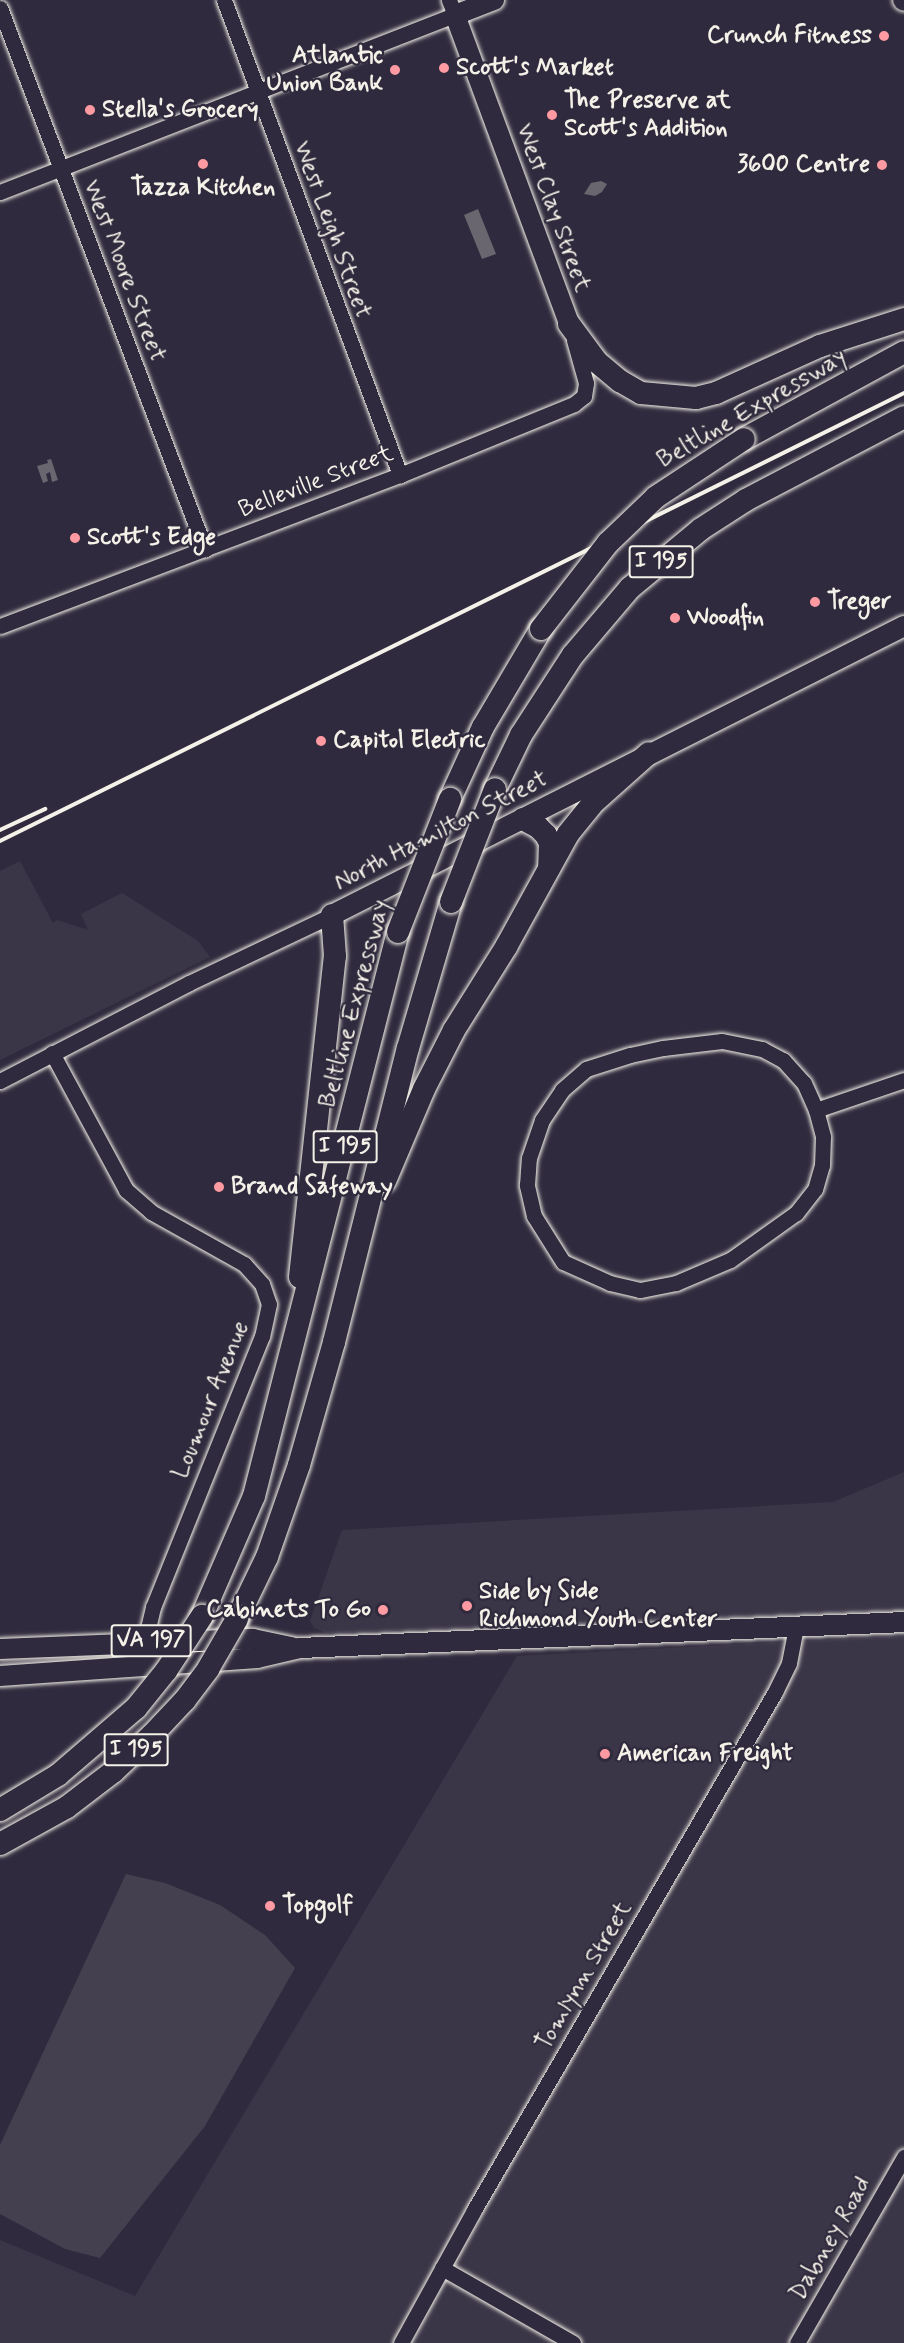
<!DOCTYPE html>
<style>
body{margin:0}
#map{position:relative;width:904px;height:2343px;overflow:hidden;background:#2f2a3d;font-family:Mynerve,sans-serif}
div>[style]{position:absolute}
.built>*{inset:0;background:#3b3647}
.green>*{inset:0;background:#454050}
.water>*{inset:0;background:#6a6670}
.roads{filter:drop-shadow(0 0 2px #f4f1e8) drop-shadow(0 0 2px #f4f1e8)}
.minor>*{height:15px;margin:-7.5px;padding:0 7.5px;transform-origin:7.5px;border-radius:7.5px;background:#2f2a3d}
.major>*{height:20px;margin:-10px;padding:0 10px;transform-origin:10px;border-radius:10px;background:#2f2a3d}
.highway>*{height:22px;margin:-11px;padding:0 11px;transform-origin:11px;border-radius:11px;background:#2f2a3d}
.rail>*{height:4px;margin:-2px;padding:0 2px;transform-origin:2px;border-radius:2px;background:#f4f1e8}
.bridges{filter:drop-shadow(0 0 2px #f4f1e8) drop-shadow(0 0 2px #f4f1e8)}
.highway-bridge>*{height:22px;margin:-11px;padding:0 11px;transform-origin:11px;border-radius:11px;background:#2f2a3d}
.dots>*{width:16px;height:16px;translate:-50% -50%;box-sizing:border-box;border:3px solid #2f2a3d;border-radius:50%}
span{translate:-50% -50%;white-space:nowrap;text-align:center;line-height:1.15;-webkit-text-stroke:4.5px #2f2a3d;paint-order:stroke}
.shield-label span{padding:2px 4px;background:#2f2a3d;border:2px solid;border-radius:4px;-webkit-text-stroke-width:0}
.shield-label{font-size:22px;color:#f4f1e8;font-weight:700}
.poi-label{font-size:24px;color:#f4f1e8;font-weight:700}
.right{translate:-100% -50%;text-align:right}
.left{translate:0 -50%;text-align:left}
.street-label{font-size:24px;color:#f4f1e8}
</style>
<div id="map">
<div class="built">
<i style="clip-path:polygon(20px 861px,53px 923px,57px 920px,88px 930px,81px 914px,122px 893px,198px 941px,210px 957px,0 1060px,0 871px)"></i>
<i style="clip-path:polygon(904px 1472px,904px 1610px,326px 1633px,314px 1628px,310px 1621px,342px 1530px,833px 1502px)"></i>
<i style="clip-path:polygon(904px 1636px,904px 2343px,0 2343px,0 2240px,135px 2296px,517px 1656px)"></i>
</div>
<div class="green">
<i style="clip-path:polygon(126px 1874px,165px 1883px,220px 1905px,265px 1935px,295px 1968px,205px 2126px,100px 2258px,65px 2249px,0 2214px,0 2145px)"></i>
</div>
<div class="water">
<i style="clip-path:polygon(601px 181px,607px 184px,602px 192px,595px 196px,584px 194px,591px 183px)"></i>
<i style="clip-path:polygon(478px 209px,496px 254px,482px 259px,464px 215px)"></i>
<i style="clip-path:polygon(51px 459px,58px 480px,52px 482px,50px 472px,46px 474px,48px 481px,43px 483px,37px 466px,48px 463px,47px 460px)"></i>
</div>
<div class="roads">
<div class="minor">
<i style="left:224px;top:0;width:507px;rotate:69.67deg"></i>
<i style="left:0;top:8px;width:579px;rotate:69.25deg"></i>
<i style="left:0;top:192px;width:488px;rotate:-21.3deg"></i>
<i style="left:455px;top:15px;width:16px;rotate:-112deg"></i>
<i style="left:0;top:626px;width:428px;rotate:-20.7deg"></i>
<i style="left:400px;top:475px;width:188px;rotate:-22.2deg"></i>
<i style="left:574px;top:404px;width:13px;rotate:-39deg"></i>
<i style="left:584px;top:396px;width:13px;rotate:-81deg"></i>
<i style="left:586px;top:383px;width:45px;rotate:-105.6deg"></i>
<i style="left:722px;top:1041px;width:41px;rotate:11.3deg"></i>
<i style="left:762px;top:1049px;width:24px;rotate:28deg"></i>
<i style="left:783px;top:1060px;width:31px;rotate:48deg"></i>
<i style="left:804px;top:1083px;width:30px;rotate:66deg"></i>
<i style="left:816px;top:1110px;width:28px;rotate:75deg"></i>
<i style="left:823px;top:1137px;width:28px;rotate:92deg"></i>
<i style="left:822px;top:1165px;width:25px;rotate:106deg"></i>
<i style="left:815px;top:1189px;width:31px;rotate:128deg"></i>
<i style="left:796px;top:1213px;width:81px;rotate:144.5deg"></i>
<i style="left:730px;top:1260px;width:59px;rotate:156.9deg"></i>
<i style="left:676px;top:1283px;width:37px;rotate:169deg"></i>
<i style="left:640px;top:1290px;width:31px;rotate:-167deg"></i>
<i style="left:610px;top:1283px;width:51px;rotate:-155.9deg"></i>
<i style="left:563px;top:1262px;width:54px;rotate:-122.2deg"></i>
<i style="left:534px;top:1216px;width:32px;rotate:-103deg"></i>
<i style="left:527px;top:1185px;width:27px;rotate:-86deg"></i>
<i style="left:529px;top:1158px;width:40px;rotate:-71.1deg"></i>
<i style="left:542px;top:1120px;width:36px;rotate:-56deg"></i>
<i style="left:562px;top:1090px;width:32px;rotate:-41deg"></i>
<i style="left:586px;top:1069px;width:46px;rotate:-17.7deg"></i>
<i style="left:630px;top:1055px;width:34px;rotate:-12deg"></i>
<i style="left:663px;top:1048px;width:59px;rotate:-6.8deg"></i>
<i style="left:52px;top:1053px;width:156px;rotate:61.6deg"></i>
<i style="left:126px;top:1190px;width:33px;rotate:41deg"></i>
<i style="left:151px;top:1212px;width:107px;rotate:29.2deg"></i>
<i style="left:244px;top:1264px;width:27px;rotate:48deg"></i>
<i style="left:262px;top:1284px;width:21px;rotate:71deg"></i>
<i style="left:269px;top:1304px;width:33px;rotate:102deg"></i>
<i style="left:262px;top:1336px;width:292px;rotate:111.9deg"></i>
<i style="left:153px;top:1607px;width:61px;rotate:103.3deg"></i>
<i style="left:0;top:1081px;width:213px;rotate:-27.4deg"></i>
<i style="left:189px;top:983px;width:158px;rotate:-25.4deg"></i>
<i style="left:816px;top:1110px;width:93px;rotate:-18.8deg"></i>
<i style="left:442px;top:2268px;width:151px;rotate:29.8deg"></i>
<i style="left:401px;top:2343px;width:152px;rotate:-61.2deg"></i>
<i style="left:474px;top:2210px;width:599px;rotate:-59.84deg"></i>
<i style="left:775px;top:1692px;width:32px;rotate:-64deg"></i>
<i style="left:789px;top:1663px;width:37px;rotate:-79deg"></i>
<i style="left:797px;top:2343px;width:215px;rotate:-60.1deg"></i>
</div>
<div class="major">
<i style="left:494px;top:0;width:42px;rotate:159deg"></i>
<i style="left:455px;top:15px;width:329px;rotate:69.7deg"></i>
<i style="left:903px;top:0;width:1px;rotate:45deg"></i>
<i style="left:332px;top:915px;width:641px;rotate:-26.8deg"></i>
<i style="left:0;top:1649px;width:253px;rotate:-2.3deg"></i>
<i style="left:253px;top:1639px;width:40px;rotate:12deg"></i>
<i style="left:0;top:1676px;width:258px;rotate:-4deg"></i>
<i style="left:257px;top:1658px;width:44px;rotate:-13.1deg"></i>
<i style="left:300px;top:1648px;width:605px;rotate:-2.46deg"></i>
</div>
<div class="highway">
<i style="left:569px;top:324px;width:47px;rotate:53.6deg"></i>
<i style="left:597px;top:362px;width:30px;rotate:40deg"></i>
<i style="left:620px;top:381px;width:24px;rotate:30deg"></i>
<i style="left:641px;top:393px;width:55px;rotate:5.2deg"></i>
<i style="left:696px;top:398px;width:21px;rotate:-14deg"></i>
<i style="left:716px;top:393px;width:114px;rotate:-24.3deg"></i>
<i style="left:820px;top:346px;width:88px;rotate:-17.8deg"></i>
<i style="left:744px;top:439px;width:182px;rotate:-28.5deg"></i>
<i style="left:495px;top:789px;width:60px;rotate:-64.3deg"></i>
<i style="left:521px;top:735px;width:95px;rotate:-57deg"></i>
<i style="left:573px;top:655px;width:88px;rotate:-49.6deg"></i>
<i style="left:630px;top:588px;width:92px;rotate:-39.7deg"></i>
<i style="left:701px;top:529px;width:54px;rotate:-32.8deg"></i>
<i style="left:746px;top:500px;width:178px;rotate:-27.7deg"></i>
<i style="left:450px;top:799px;width:79px;rotate:-65.4deg"></i>
<i style="left:483px;top:727px;width:114px;rotate:-59.4deg"></i>
<i style="left:523px;top:819px;width:17px;rotate:28deg"></i>
<i style="left:538px;top:827px;width:11px;rotate:45deg"></i>
<i style="left:546px;top:835px;width:9px;rotate:63deg"></i>
<i style="left:550px;top:843px;width:25px;rotate:92deg"></i>
<i style="left:385px;top:1181px;width:100px;rotate:-67deg"></i>
<i style="left:424px;top:1089px;width:66px;rotate:-63deg"></i>
<i style="left:454px;top:1030px;width:98px;rotate:-57.9deg"></i>
<i style="left:506px;top:947px;width:129px;rotate:-61.2deg"></i>
<i style="left:568px;top:834px;width:38px;rotate:-51deg"></i>
<i style="left:592px;top:804px;width:76px;rotate:-41.8deg"></i>
<i style="left:300px;top:1277px;width:323px;rotate:-83.8deg"></i>
<i style="left:335px;top:956px;width:41px;rotate:-94.2deg"></i>
<i style="left:202px;top:1616px;width:131px;rotate:-66.6deg"></i>
<i style="left:254px;top:1496px;width:582px;rotate:-75.68deg"></i>
<i style="left:237px;top:1619px;width:69px;rotate:-64.2deg"></i>
<i style="left:267px;top:1557px;width:97px;rotate:-70.8deg"></i>
<i style="left:299px;top:1465px;width:128px;rotate:-74.1deg"></i>
<i style="left:334px;top:1342px;width:303px;rotate:-75.9deg"></i>
<i style="left:408px;top:1048px;width:152px;rotate:-73.6deg"></i>
</div>
</div>
<div class="rail">
<i style="left:0;top:830px;width:50px;rotate:-25deg"></i>
<i style="left:0;top:841px;width:1009px;rotate:-26.36deg"></i>
</div>
<div class="bridges">
<div class="highway-bridge">
<i style="left:541px;top:629px;width:109px;rotate:-52.1deg"></i>
<i style="left:608px;top:543px;width:66px;rotate:-43.8deg"></i>
<i style="left:656px;top:497px;width:105px;rotate:-33.4deg"></i>
<i style="left:451px;top:902px;width:121px;rotate:-68.7deg"></i>
<i style="left:398px;top:932px;width:143px;rotate:-68.6deg"></i>
<i style="left:0;top:1810px;width:68px;rotate:-31.1deg"></i>
<i style="left:58px;top:1775px;width:103px;rotate:-40.7deg"></i>
<i style="left:136px;top:1708px;width:48px;rotate:-51deg"></i>
<i style="left:166px;top:1671px;width:66px;rotate:-56.8deg"></i>
<i style="left:0;top:1844px;width:77px;rotate:-28.9deg"></i>
<i style="left:67px;top:1807px;width:58px;rotate:-37.3deg"></i>
<i style="left:113px;top:1772px;width:54px;rotate:-43.5deg"></i>
<i style="left:152px;top:1735px;width:48px;rotate:-46.7deg"></i>
<i style="left:185px;top:1700px;width:39px;rotate:-53deg"></i>
<i style="left:208px;top:1669px;width:58px;rotate:-59.9deg"></i>
</div>
</div>
<div class="dots">
<i style="left:884px;top:36px;background:#ff9aa2"></i>
<i style="left:444px;top:68px;background:#ff9aa2"></i>
<i style="left:395px;top:70px;background:#ff9aa2"></i>
<i style="left:90px;top:110px;background:#ff9aa2"></i>
<i style="left:552px;top:115px;background:#ff9aa2"></i>
<i style="left:203px;top:164px;background:#ff9aa2"></i>
<i style="left:882px;top:165px;background:#ff9aa2"></i>
<i style="left:75px;top:538px;background:#ff9aa2"></i>
<i style="left:815px;top:602px;background:#ff9aa2"></i>
<i style="left:675px;top:618px;background:#ff9aa2"></i>
<i style="left:321px;top:741px;background:#ff9aa2"></i>
<i style="left:219px;top:1187px;background:#ff9aa2"></i>
<i style="left:467px;top:1606px;background:#ff9aa2"></i>
<i style="left:383px;top:1610px;background:#ff9aa2"></i>
<i style="left:605px;top:1754px;background:#ff9aa2"></i>
<i style="left:270px;top:1906px;background:#ff9aa2"></i>
</div>
<div class="shield-label">
<span style="left:661px;top:562px">I 195</span>
<span style="left:345px;top:1147px">I 195</span>
<span style="left:151px;top:1641px">VA 197</span>
<span style="left:136px;top:1750px">I 195</span>
</div>
<div class="poi-label">
<span class="right" style="left:872px;top:36px">Crunch Fitness</span>
<span class="right" style="left:383px;top:70px">Atlantic<br>Union Bank</span>
<span class="left" style="left:456px;top:68px">Scott's Market</span>
<span class="left" style="left:564px;top:115px">The Preserve at<br>Scott's Addition</span>
<span class="left" style="left:102px;top:110px">Stella's Grocery</span>
<span class="right" style="left:870px;top:165px">3600 Centre</span>
<span style="left:203px;top:188px">Tazza Kitchen</span>
<span class="left" style="left:87px;top:538px">Scott's Edge</span>
<span class="left" style="left:827px;top:602px">Treger</span>
<span class="left" style="left:687px;top:618px">Woodfin</span>
<span class="left" style="left:333px;top:741px">Capitol Electric</span>
<span class="left" style="left:231px;top:1187px">Brand Safeway</span>
<span class="left" style="left:479px;top:1606px">Side by Side<br>Richmond Youth Center</span>
<span class="right" style="left:371px;top:1610px">Cabinets To Go</span>
<span class="left" style="left:617px;top:1754px">American Freight</span>
<span class="left" style="left:282px;top:1906px">Topgolf</span>
</div>
<div class="street-label">
<span style="left:553px;top:208px;rotate:70deg">West Clay Street</span>
<span style="left:332px;top:230px;rotate:70deg">West Leigh Street</span>
<span style="left:124px;top:271px;rotate:69deg">West Moore Street</span>
<span style="left:752px;top:409px;rotate:-30deg">Beltline Expressway</span>
<span style="left:316px;top:482px;rotate:-21deg">Belleville Street</span>
<span style="left:441px;top:831px;rotate:-27deg">North Hamilton Street</span>
<span style="left:355px;top:1004px;rotate:-75deg">Beltline Expressway</span>
<span style="left:211px;top:1400px;rotate:-68deg">Loumour Avenue</span>
<span style="left:584px;top:1976px;rotate:-60deg">Tomlynn Street</span>
<span style="left:831px;top:2239px;rotate:-60deg">Dabney Road</span>
</div>
</div>
